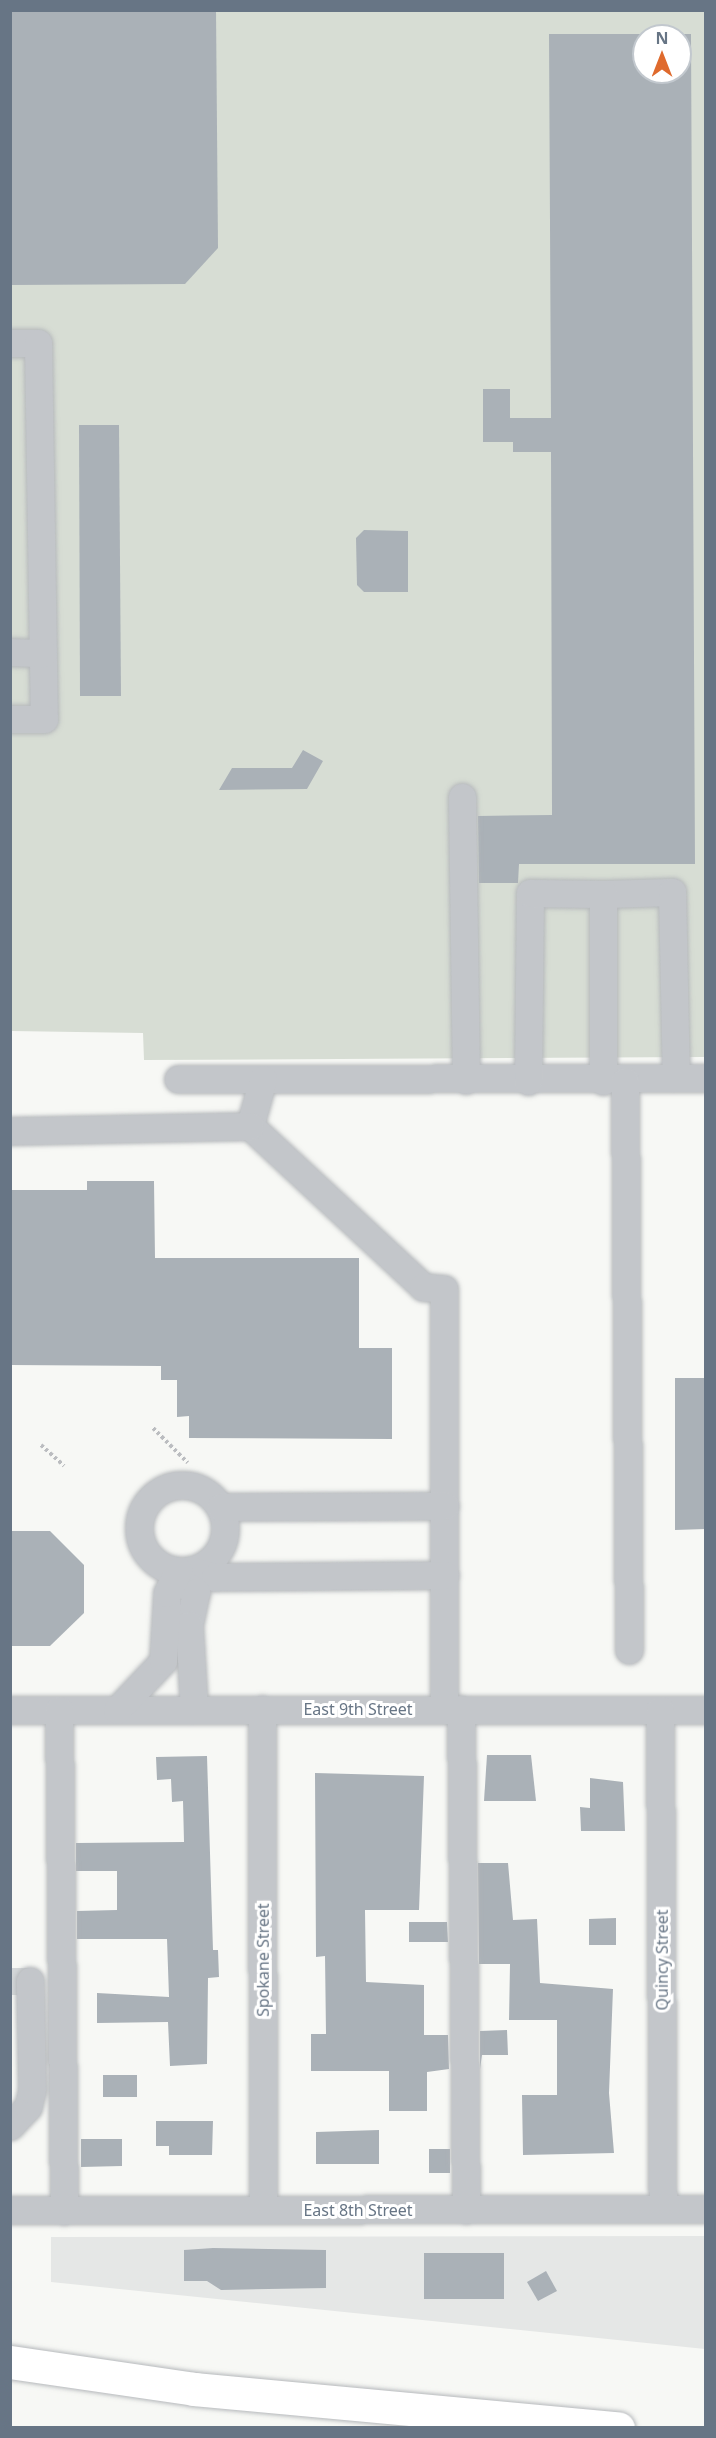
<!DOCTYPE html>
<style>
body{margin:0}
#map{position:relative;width:716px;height:2438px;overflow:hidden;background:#f7f8f5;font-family:"Noto Sans",sans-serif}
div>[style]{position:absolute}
.built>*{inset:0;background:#e5e7e6}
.green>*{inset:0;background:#d7ddd4}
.building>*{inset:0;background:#aab1b7}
.minor-tunnel>*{height:27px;margin-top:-13.5px;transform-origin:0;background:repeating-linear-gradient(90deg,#d3d7d9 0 27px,transparent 0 41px)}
.path>*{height:4px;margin-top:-2px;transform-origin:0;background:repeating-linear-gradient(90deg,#bbbdc0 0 3px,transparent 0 6px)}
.roads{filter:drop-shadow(0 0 2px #b6b9bc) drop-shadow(0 0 2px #b6b9bc)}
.minor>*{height:27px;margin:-13.5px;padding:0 13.5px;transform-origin:13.5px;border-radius:13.5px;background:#c3c6ca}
.minor>.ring{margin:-13.5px;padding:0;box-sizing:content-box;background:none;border:27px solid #c3c6ca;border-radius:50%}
.highway>*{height:33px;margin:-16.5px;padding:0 16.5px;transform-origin:16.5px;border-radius:16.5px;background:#fff}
span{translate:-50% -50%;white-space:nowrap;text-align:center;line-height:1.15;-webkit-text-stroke:6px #fff;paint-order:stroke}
.street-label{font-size:16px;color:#677585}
.frame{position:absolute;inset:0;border:12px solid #677585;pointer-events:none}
.north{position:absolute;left:632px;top:24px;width:60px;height:60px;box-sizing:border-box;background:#fff;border:2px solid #c2c8ce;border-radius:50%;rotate:0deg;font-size:16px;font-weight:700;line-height:24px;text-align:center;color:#677585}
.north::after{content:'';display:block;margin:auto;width:21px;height:27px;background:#df6a2d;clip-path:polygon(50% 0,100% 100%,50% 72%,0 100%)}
</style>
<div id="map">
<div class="built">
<i style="clip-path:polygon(705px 2236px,705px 2349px,51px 2282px,51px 2237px)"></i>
</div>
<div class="green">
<i style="clip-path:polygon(evenodd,11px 11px,705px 11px,705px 1057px,144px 1060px,143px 1033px,11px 1031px,11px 11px,644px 36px,680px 36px,680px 72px,644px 72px,644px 36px)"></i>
</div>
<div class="building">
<i style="clip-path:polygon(10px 10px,216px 10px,218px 248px,185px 284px,10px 285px)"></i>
<i style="clip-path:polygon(evenodd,549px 34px,691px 34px,695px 864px,519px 864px,518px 883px,479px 883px,478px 816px,552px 815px,551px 452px,513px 452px,513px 442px,483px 442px,483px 389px,510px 389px,510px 418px,551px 418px,549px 34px,644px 36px,680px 36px,680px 72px,644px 72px,644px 36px)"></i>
<i style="clip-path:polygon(79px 425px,119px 425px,121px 696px,80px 696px)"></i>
<i style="clip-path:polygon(364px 530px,408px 531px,408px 592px,364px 592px,357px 585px,356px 538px)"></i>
<i style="clip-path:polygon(303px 750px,323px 761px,307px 789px,219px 790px,232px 768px,292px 768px)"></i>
<i style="clip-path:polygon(87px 1181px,154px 1181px,155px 1258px,359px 1258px,359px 1348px,392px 1348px,392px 1439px,189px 1438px,189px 1416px,177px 1417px,177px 1380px,161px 1380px,161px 1366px,10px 1365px,10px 1190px,87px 1190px)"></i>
<i style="clip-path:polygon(675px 1378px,705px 1378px,705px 1529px,675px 1530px)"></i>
<i style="clip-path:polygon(10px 1531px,50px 1531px,84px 1565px,84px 1613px,50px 1646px,10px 1646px)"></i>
<i style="clip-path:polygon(487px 1755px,531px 1755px,536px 1801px,484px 1801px)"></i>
<i style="clip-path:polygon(207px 1756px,213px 1950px,218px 1950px,219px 1977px,208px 1978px,207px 2064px,170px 2066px,168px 2022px,97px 2023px,97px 1993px,169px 1997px,167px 1939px,77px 1939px,77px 1911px,117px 1910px,117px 1871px,76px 1871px,76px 1843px,184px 1842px,183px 1801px,172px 1802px,171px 1779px,157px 1780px,156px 1757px)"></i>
<i style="clip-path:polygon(315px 1773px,424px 1776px,419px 1910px,365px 1910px,366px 1982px,424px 1985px,424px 2035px,448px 2035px,449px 2069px,427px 2072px,427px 2111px,389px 2111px,389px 2071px,311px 2071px,311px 2034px,326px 2034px,325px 1956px,316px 1957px)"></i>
<i style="clip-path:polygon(590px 1778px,623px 1782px,625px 1831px,581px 1831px,580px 1807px,590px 1808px)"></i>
<i style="clip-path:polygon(478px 1863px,508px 1863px,513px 1920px,537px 1919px,540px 1983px,613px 1989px,609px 2093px,614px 2153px,523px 2155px,522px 2095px,557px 2095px,557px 2020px,509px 2020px,510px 1964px,479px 1964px)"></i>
<i style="clip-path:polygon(616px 1918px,616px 1945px,589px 1945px,589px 1919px)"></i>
<i style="clip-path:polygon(409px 1922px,447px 1922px,448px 1942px,409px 1942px)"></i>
<i style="clip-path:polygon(507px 2030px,508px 2055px,482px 2055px,480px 2069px,480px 2031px)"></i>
<i style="clip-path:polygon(103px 2075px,137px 2075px,137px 2097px,103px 2097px)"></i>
<i style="clip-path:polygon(156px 2121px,213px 2121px,212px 2155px,169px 2155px,169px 2146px,156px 2146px)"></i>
<i style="clip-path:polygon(379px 2130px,379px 2164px,316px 2164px,316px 2132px)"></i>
<i style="clip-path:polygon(81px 2139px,122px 2139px,122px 2166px,81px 2167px)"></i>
<i style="clip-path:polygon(429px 2149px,450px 2149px,450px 2173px,429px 2173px)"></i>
<i style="clip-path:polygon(213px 2248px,326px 2250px,326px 2288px,221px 2290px,207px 2281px,184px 2281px,184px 2250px)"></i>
<i style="clip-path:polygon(424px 2253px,504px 2253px,504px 2299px,424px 2299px)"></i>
<i style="clip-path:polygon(546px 2271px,557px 2291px,538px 2301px,527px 2282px)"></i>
</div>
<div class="minor-tunnel">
<i style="left:10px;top:1981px;width:20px"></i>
</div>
<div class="path">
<i style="left:153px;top:1428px;width:49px;rotate:45deg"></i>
<i style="left:41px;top:1445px;width:31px;rotate:42deg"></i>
</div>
<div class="roads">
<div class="minor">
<i style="left:10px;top:343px;width:28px"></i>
<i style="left:38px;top:343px;width:376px;rotate:89.1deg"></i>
<i style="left:44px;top:719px;width:34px;rotate:180deg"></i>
<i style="left:10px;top:652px;width:33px;rotate:2deg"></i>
<i style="left:462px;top:797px;width:283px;rotate:89.2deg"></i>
<i style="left:603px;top:894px;width:69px;rotate:-1.7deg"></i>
<i style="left:672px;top:892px;width:186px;rotate:88.8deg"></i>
<i style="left:178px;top:1079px;width:528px;rotate:-0.11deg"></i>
<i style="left:263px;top:1079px;width:49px;rotate:105.5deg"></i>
<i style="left:250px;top:1126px;width:236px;rotate:42.9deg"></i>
<i style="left:423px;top:1287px;width:21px;rotate:5deg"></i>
<i style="left:444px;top:1289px;width:420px;rotate:90deg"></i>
<i style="left:528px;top:1081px;width:188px;rotate:-89.4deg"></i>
<i style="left:530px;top:893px;width:73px;rotate:0.8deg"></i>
<i style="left:603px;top:894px;width:187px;rotate:90deg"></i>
<i style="left:625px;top:1081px;width:569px;rotate:89.6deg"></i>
<i style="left:10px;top:1131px;width:240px;rotate:-1.2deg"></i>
<i class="ring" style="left:139px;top:1485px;width:59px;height:59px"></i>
<i style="left:221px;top:1507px;width:224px;rotate:-0.3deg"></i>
<i style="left:190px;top:1570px;width:26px;rotate:16deg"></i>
<i style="left:215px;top:1577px;width:230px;rotate:-0.5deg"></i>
<i style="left:178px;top:1580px;width:22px;rotate:34deg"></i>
<i style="left:196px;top:1592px;width:34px;rotate:102deg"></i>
<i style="left:189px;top:1625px;width:85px;rotate:86.6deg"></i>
<i style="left:262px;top:1709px;width:501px;rotate:89.89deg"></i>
<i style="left:461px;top:1709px;width:501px;rotate:89.43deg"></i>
<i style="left:10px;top:1710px;width:696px"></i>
<i style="left:59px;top:1710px;width:501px;rotate:89.43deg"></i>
<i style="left:117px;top:1710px;width:67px;rotate:-46.8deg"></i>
<i style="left:163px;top:1661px;width:68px;rotate:-86.6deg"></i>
<i style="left:167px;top:1593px;width:25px;rotate:-63deg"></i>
<i style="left:660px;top:1710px;width:499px;rotate:89.7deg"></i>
<i style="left:10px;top:2126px;width:26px;rotate:-47deg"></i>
<i style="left:28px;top:2107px;width:17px;rotate:-77deg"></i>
<i style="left:32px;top:2090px;width:109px;rotate:-91.1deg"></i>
<i style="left:10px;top:2210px;width:696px;rotate:-0.08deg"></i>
</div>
<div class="highway">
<i style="left:10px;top:2362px;width:186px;rotate:8.3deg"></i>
<i style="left:194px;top:2389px;width:426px;rotate:5.3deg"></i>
</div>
</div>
<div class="street-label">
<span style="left:358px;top:1709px">East 9th Street</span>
<span style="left:263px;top:1960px;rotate:-90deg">Spokane Street</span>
<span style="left:662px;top:1960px;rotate:-90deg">Quincy Street</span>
<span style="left:358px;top:2210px">East 8th Street</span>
</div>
<div class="frame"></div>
<div class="north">N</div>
</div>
